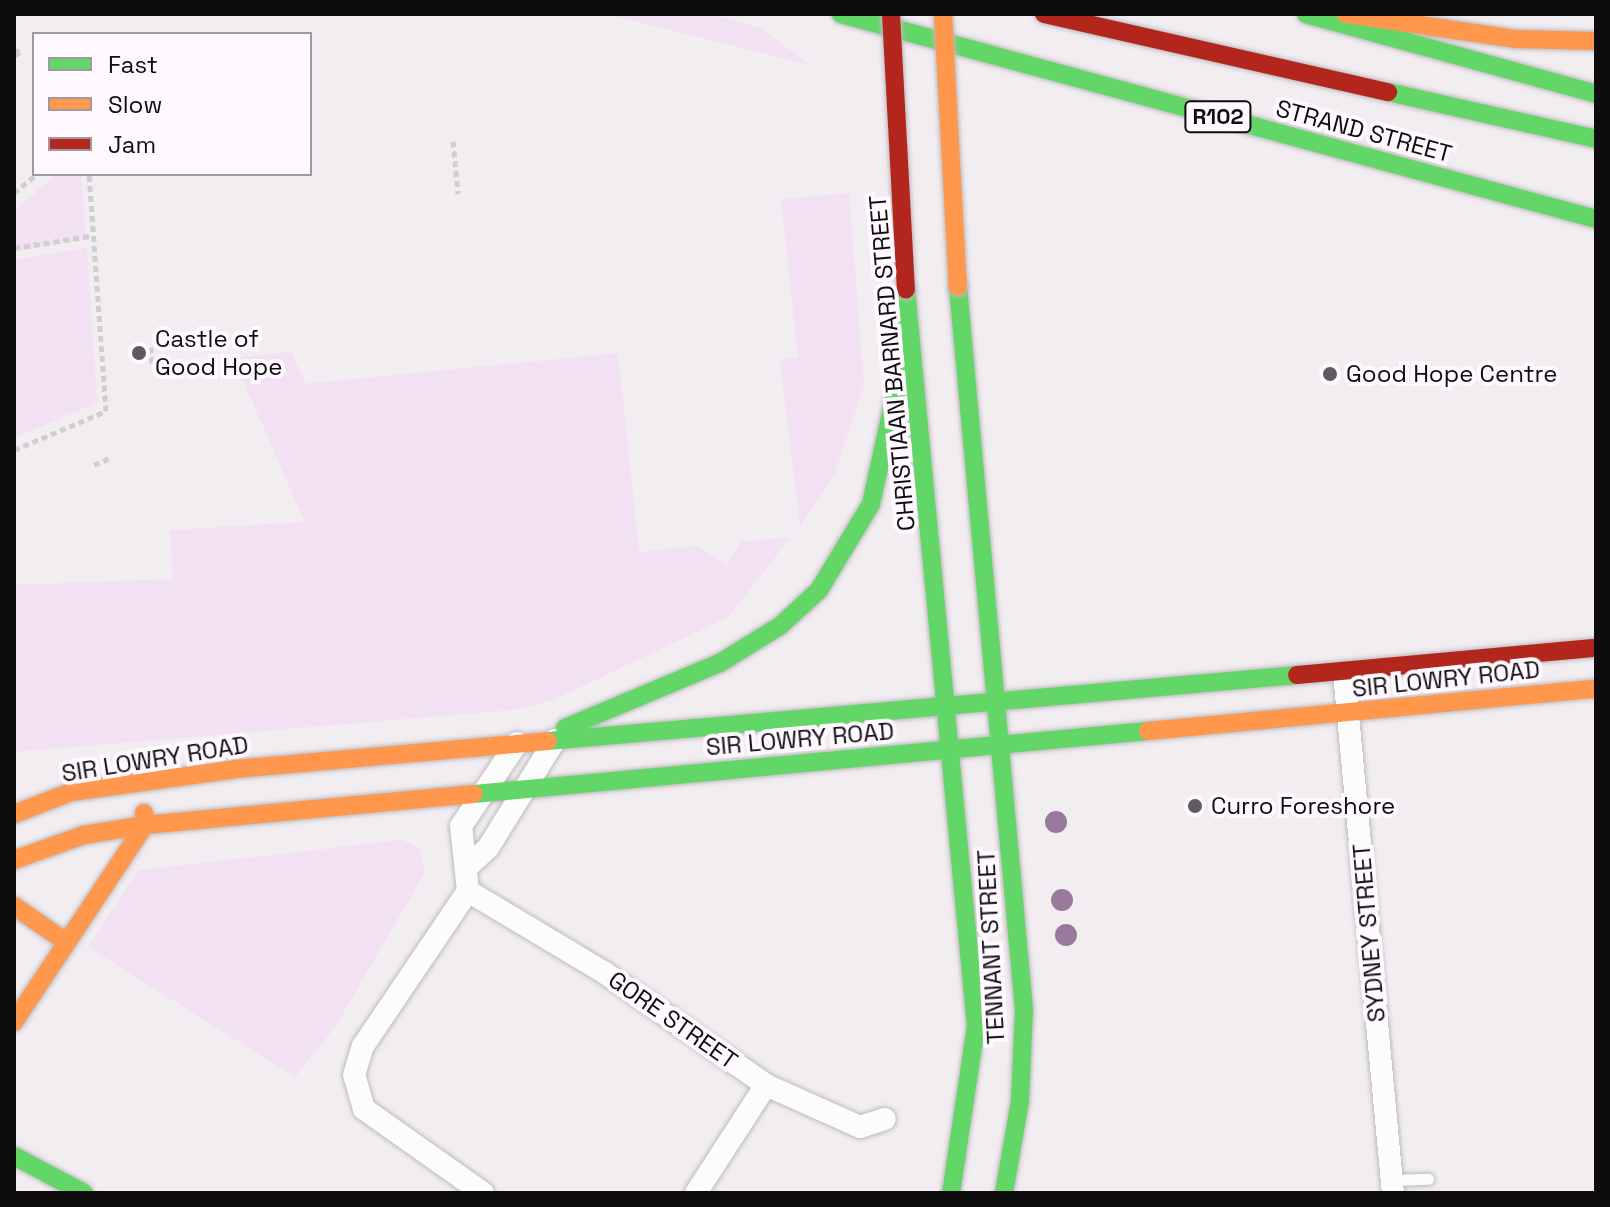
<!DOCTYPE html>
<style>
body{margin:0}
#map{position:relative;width:1610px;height:1207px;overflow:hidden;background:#f1edf1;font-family:"Space Grotesk",sans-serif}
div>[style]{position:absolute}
.green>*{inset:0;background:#f2e0f3}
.path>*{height:5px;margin-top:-2.5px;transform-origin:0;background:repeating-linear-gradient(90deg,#d0cfd0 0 6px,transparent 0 10px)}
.roads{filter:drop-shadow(0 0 2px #bdbabd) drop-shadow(0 0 2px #bdbabd)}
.lane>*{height:11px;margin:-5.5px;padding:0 5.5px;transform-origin:5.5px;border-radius:5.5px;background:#fdfcfd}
.street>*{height:22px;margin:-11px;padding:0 11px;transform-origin:11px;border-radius:11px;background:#fdfcfd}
.fast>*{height:18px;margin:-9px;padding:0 9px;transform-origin:9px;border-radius:9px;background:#63d668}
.slow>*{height:18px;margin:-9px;padding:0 9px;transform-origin:9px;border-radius:9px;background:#ff974d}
.jam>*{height:18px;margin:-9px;padding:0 9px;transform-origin:9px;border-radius:9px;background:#b3261e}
.bridges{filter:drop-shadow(0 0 2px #bdbabd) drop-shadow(0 0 2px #bdbabd)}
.slow-bridge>*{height:18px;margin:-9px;padding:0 9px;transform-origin:9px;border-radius:9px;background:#ff974d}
.jam-bridge>*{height:18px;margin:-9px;padding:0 9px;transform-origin:9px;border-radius:9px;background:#b3261e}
.trees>*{width:22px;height:22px;margin:-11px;border-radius:50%;background:#9a7a9c}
.dots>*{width:22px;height:22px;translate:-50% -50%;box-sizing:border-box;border:4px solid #fff9ff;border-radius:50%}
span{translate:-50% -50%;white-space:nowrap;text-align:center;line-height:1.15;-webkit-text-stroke:8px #fff9ff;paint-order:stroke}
.shield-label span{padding:2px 6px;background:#fff9ff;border:2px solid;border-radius:6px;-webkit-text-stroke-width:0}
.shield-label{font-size:22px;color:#0e0c0e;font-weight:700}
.street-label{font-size:24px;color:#0e0c0e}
.poi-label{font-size:24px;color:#0e0c0e}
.left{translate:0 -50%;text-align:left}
.frame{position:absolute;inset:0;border:16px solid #0e0c0e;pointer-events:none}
.legend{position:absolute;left:32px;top:32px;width:280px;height:144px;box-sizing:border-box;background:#fff9ff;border:2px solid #9f9a9f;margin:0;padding:10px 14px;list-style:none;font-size:24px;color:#0e0c0e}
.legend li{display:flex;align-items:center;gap:16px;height:40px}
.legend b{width:40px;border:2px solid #9f9a9f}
</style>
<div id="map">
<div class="green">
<i style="clip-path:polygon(607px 14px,711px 14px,760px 28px,811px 65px)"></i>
<i style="clip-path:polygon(57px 174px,81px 174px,86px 240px,14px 252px,14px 211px)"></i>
<i style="clip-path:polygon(849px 193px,864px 386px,835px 473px,800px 526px,780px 360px,798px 357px,781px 199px)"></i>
<i style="clip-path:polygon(87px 248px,97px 403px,14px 438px,14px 260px)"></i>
<i style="clip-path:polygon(291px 352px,306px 384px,618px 353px,639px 552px,696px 546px,727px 565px,741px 542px,791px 537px,728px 617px,553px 700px,513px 710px,14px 752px,14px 585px,173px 579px,170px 530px,305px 522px,233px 358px)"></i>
<i style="clip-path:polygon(402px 840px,419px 848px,425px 872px,335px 1027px,295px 1077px,88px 947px,139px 870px)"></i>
</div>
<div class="path">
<i style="left:14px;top:50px;width:6px;rotate:18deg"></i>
<i style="left:20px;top:52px;width:7px;rotate:146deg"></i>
<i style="left:453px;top:141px;width:53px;rotate:84.6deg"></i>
<i style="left:14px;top:193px;width:30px;rotate:-40deg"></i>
<i style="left:14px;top:248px;width:77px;rotate:-9deg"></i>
<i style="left:151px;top:347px;width:17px;rotate:87deg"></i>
<i style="left:14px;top:450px;width:100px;rotate:-23deg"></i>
<i style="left:106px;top:411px;width:238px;rotate:-94.1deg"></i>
<i style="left:94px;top:465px;width:20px;rotate:-24deg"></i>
</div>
<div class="roads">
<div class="lane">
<i style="left:1392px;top:1180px;width:36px;rotate:-2deg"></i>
</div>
<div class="street">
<i style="left:1344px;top:673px;width:522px;rotate:84.62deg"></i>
<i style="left:468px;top:866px;width:27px;rotate:-42deg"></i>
<i style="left:488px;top:848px;width:127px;rotate:-58.2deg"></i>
<i style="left:468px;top:891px;width:160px;rotate:30.9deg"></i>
<i style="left:605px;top:973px;width:196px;rotate:34.8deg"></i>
<i style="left:766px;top:1085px;width:103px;rotate:24.1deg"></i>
<i style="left:860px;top:1127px;width:26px;rotate:-18deg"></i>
<i style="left:483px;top:1193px;width:146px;rotate:-144.8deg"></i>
<i style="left:364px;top:1109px;width:35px;rotate:-106deg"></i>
<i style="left:354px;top:1075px;width:30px;rotate:-73deg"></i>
<i style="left:363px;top:1046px;width:187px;rotate:-55.9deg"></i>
<i style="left:468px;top:891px;width:65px;rotate:-96.1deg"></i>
<i style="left:461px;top:826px;width:100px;rotate:-56deg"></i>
<i style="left:696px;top:1193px;width:129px;rotate:-57.1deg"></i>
</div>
<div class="fast">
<i style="left:841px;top:14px;width:782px;rotate:15.19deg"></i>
<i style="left:1306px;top:14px;width:301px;rotate:15.4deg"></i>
<i style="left:1388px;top:92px;width:213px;rotate:12.7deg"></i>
<i style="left:958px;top:287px;width:725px;rotate:84.78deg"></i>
<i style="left:1024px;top:1009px;width:92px;rotate:92.5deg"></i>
<i style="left:1020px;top:1101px;width:93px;rotate:99.9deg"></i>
<i style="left:906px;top:290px;width:739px;rotate:84.57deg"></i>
<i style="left:976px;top:1026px;width:169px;rotate:98.5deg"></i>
<i style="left:565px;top:728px;width:168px;rotate:-22.8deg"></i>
<i style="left:720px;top:663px;width:70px;rotate:-31.7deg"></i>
<i style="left:780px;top:626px;width:53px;rotate:-42.7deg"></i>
<i style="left:819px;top:590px;width:100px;rotate:-58.8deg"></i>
<i style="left:871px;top:504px;width:140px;rotate:-77.6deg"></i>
<i style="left:548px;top:741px;width:752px;rotate:-5.04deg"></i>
<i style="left:474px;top:794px;width:677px;rotate:-5.34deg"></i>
<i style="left:14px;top:1156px;width:79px;rotate:27.9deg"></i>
</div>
<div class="slow">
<i style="left:1346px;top:14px;width:172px;rotate:8.4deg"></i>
<i style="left:1516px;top:39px;width:80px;rotate:1.4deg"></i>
<i style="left:1148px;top:731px;width:450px;rotate:-5.4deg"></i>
<i style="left:14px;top:814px;width:61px;rotate:-21.1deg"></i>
<i style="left:71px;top:792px;width:167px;rotate:-7.9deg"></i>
<i style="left:236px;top:769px;width:313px;rotate:-5.1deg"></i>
<i style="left:14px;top:860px;width:74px;rotate:-19.7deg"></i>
<i style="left:84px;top:835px;width:62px;rotate:-9.3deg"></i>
<i style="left:145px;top:825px;width:330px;rotate:-5.4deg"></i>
<i style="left:14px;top:906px;width:63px;rotate:34.7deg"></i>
<i style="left:14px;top:1022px;width:237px;rotate:-56.4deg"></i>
<i style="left:145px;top:825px;width:12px;rotate:-95deg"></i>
</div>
<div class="jam">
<i style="left:1044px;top:14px;width:353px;rotate:12.8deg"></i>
<i style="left:1297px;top:675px;width:300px;rotate:-5.2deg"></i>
</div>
</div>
<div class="bridges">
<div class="slow-bridge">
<i style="left:943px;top:14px;width:273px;rotate:86.9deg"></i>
</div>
<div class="jam-bridge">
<i style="left:891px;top:14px;width:276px;rotate:86.9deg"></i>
</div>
</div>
<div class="trees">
<i style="left:1056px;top:822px"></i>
<i style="left:1062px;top:900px"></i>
<i style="left:1066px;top:935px"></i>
</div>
<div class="dots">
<i style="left:139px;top:353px;background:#5d5b5d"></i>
<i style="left:1330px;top:374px;background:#5d5b5d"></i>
<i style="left:1195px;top:806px;background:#5d5b5d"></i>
</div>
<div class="shield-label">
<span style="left:1218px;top:117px">R102</span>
</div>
<div class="street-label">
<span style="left:1364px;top:131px;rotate:15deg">STRAND STREET</span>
<span style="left:892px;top:363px;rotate:-95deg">CHRISTIAAN BARNARD STREET</span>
<span style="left:1446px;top:679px;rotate:-6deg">SIR LOWRY ROAD</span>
<span style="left:800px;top:739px;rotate:-5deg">SIR LOWRY ROAD</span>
<span style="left:155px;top:759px;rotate:-9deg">SIR LOWRY ROAD</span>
<span style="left:1369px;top:933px;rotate:-95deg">SYDNEY STREET</span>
<span style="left:991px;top:947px;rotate:-93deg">TENNANT STREET</span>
<span style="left:673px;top:1020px;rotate:35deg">GORE STREET</span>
</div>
<div class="poi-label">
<span class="left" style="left:155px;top:353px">Castle of<br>Good Hope</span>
<span class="left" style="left:1346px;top:374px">Good Hope Centre</span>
<span class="left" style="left:1211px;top:806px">Curro Foreshore</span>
</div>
<div class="frame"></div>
<ul class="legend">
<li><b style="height:10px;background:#63d668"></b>Fast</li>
<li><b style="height:10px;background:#ff974d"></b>Slow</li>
<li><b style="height:10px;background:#b3261e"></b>Jam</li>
</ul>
</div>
